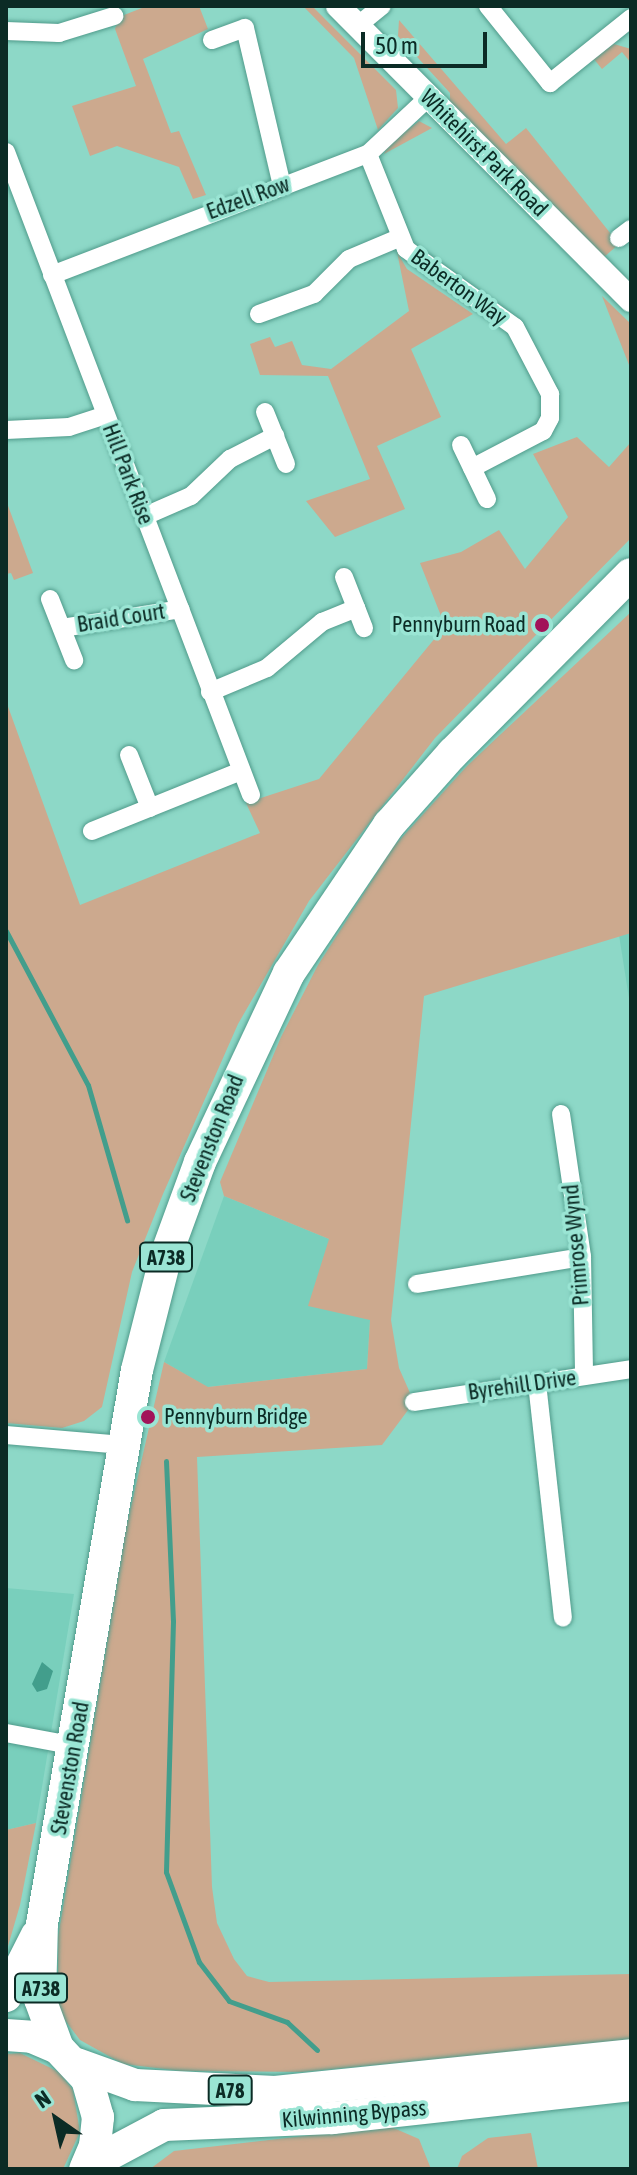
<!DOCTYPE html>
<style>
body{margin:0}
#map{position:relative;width:637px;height:2175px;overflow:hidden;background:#8dd8c7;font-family:"Asap Condensed",sans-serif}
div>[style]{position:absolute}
.built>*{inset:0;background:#79cfbc}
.green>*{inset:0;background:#cca98e}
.water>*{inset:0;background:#429e8c}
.stream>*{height:5px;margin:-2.5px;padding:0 2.5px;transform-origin:2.5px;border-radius:2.5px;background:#429e8c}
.roads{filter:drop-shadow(0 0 2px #509b8b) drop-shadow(0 0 2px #509b8b)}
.street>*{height:18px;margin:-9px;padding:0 9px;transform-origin:9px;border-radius:9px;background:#fff}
.secondary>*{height:24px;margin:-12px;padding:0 12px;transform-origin:12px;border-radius:12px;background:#fff}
.highway>*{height:32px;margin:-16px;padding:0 16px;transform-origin:16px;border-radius:16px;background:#fff}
.dots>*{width:22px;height:22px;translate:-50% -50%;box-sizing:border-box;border:4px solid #9ae5d4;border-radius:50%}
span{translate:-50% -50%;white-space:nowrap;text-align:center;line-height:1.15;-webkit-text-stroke:7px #9ae5d4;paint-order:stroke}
.shield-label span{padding:2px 6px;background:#9ae5d4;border:2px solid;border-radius:6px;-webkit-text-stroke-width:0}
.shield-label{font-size:20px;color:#0b2b25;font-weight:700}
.street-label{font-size:22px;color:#0b2b25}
.poi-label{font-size:22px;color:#0b2b25}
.right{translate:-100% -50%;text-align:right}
.left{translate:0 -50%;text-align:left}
.frame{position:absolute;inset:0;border:8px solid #0b2b25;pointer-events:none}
.north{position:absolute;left:16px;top:2079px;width:80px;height:80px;-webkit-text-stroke:6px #9ae5d4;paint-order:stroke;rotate:326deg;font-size:22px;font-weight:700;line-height:32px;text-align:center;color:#0b2b25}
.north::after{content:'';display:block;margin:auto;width:28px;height:36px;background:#0b2b25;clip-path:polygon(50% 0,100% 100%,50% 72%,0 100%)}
.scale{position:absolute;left:361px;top:32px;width:126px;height:36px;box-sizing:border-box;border:4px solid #0b2b25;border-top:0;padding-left:10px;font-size:24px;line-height:28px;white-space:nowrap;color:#0b2b25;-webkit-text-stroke:6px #9ae5d4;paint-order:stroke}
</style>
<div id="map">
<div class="built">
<i style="clip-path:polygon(631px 933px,631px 1011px,619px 935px)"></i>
<i style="clip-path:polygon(224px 1196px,329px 1239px,370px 1320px,367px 1369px,207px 1387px,164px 1362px)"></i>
<i style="clip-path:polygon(6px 1588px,74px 1594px,36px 1823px,6px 1830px)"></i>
</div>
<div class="green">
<i style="clip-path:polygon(147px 6px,199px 6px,208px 29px,143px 59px,171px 133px,179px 131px,206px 195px,193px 199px,179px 167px,117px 146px,90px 156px,72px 106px,136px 86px,115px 29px,119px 17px)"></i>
<i style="clip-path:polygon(303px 6px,312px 6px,396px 90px,398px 108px,378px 130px,354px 58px)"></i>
<i style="clip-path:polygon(399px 20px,506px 144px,526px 128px,619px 244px,603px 258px,450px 105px,450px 93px,398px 36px)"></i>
<i style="clip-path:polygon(614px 44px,631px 49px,631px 63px,622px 52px,602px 69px,593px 58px)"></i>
<i style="clip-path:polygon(419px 121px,432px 128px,384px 154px,388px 145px)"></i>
<i style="clip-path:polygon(397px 252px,407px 269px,473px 314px,411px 349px,441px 417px,377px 446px,405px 509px,335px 537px,306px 501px,370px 479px,328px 376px,260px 375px,250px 344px,270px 337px,275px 347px,292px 341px,302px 365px,331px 369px,409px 311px)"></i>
<i style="clip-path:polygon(602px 296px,631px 324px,631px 370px)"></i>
<i style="clip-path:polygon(577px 437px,609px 467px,631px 442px,631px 538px,435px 738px,309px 901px,238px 1024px,163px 1194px,132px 1272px,102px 1407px,84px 1421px,62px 1428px,6px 1423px,6px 701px,80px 905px,260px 833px,246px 803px,319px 779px,445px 626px,420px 563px,461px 552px,499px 530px,525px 569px,568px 517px,533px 454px)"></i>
<i style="clip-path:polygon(7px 503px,33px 573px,14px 580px,11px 573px,6px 574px)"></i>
<i style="clip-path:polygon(631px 612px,631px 933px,424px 996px,391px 1320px,399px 1368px,414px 1402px,382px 1445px,197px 1457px,212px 1887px,217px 1923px,234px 1959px,247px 1976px,269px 1982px,631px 1974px,631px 2041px,302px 2072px,181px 2071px,123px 2064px,80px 2040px,58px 2011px,58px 1937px,127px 1524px,164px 1362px,208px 1387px,367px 1369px,370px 1320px,308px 1306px,329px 1239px,224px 1196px,220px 1182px,281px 1037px,318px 965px,394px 846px,467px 766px)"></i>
<i style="clip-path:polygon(36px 1823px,20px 1905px,6px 1953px,6px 1830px)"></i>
<i style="clip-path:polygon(20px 2053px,59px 2072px,73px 2090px,80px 2132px,63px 2169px,6px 2169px,6px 2054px)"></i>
<i style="clip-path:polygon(389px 2126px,419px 2139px,431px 2169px,150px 2169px,174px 2151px)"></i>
<i style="clip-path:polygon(531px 2133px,538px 2169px,457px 2169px,462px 2156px,488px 2138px)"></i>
</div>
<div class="water">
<i style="clip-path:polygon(42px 1662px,53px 1671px,47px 1689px,37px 1692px,32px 1684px)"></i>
</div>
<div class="stream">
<i style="left:6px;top:931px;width:174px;rotate:62deg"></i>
<i style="left:88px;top:1085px;width:141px;rotate:73.9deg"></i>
<i style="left:166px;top:1461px;width:160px;rotate:87.5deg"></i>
<i style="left:173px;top:1621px;width:251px;rotate:91.6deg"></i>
<i style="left:166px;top:1872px;width:96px;rotate:69.9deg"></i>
<i style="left:199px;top:1962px;width:49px;rotate:52.4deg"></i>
<i style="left:229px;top:2001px;width:62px;rotate:19.9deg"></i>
<i style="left:287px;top:2022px;width:41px;rotate:43deg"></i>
</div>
<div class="roads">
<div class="street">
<i style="left:488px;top:6px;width:99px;rotate:51.2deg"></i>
<i style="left:550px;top:83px;width:104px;rotate:-38.7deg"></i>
<i style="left:357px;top:26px;width:32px;rotate:-39deg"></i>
<i style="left:6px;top:31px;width:53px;rotate:2.2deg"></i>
<i style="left:59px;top:33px;width:58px;rotate:-17.2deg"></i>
<i style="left:212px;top:40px;width:35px;rotate:-20deg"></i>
<i style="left:245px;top:28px;width:162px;rotate:76.8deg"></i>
<i style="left:6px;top:152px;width:688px;rotate:69.14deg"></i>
<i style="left:368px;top:154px;width:102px;rotate:68.2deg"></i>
<i style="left:406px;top:249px;width:134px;rotate:35.6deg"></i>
<i style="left:515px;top:327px;width:76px;rotate:62.4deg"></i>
<i style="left:550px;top:394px;width:24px;rotate:90deg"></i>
<i style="left:550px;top:418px;width:15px;rotate:118deg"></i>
<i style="left:543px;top:431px;width:80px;rotate:152.5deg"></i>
<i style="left:619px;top:238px;width:15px;rotate:-37deg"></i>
<i style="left:52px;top:275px;width:338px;rotate:-21deg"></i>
<i style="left:368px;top:154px;width:83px;rotate:-43.1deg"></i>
<i style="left:259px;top:314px;width:59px;rotate:-20deg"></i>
<i style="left:314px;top:294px;width:49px;rotate:-45deg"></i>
<i style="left:349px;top:259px;width:54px;rotate:-22.8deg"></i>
<i style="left:265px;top:412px;width:56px;rotate:68deg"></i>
<i style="left:6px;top:430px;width:63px;rotate:-2.7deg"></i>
<i style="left:69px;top:427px;width:38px;rotate:-18deg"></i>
<i style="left:461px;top:445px;width:60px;rotate:64.3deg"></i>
<i style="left:145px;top:516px;width:50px;rotate:-23.5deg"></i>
<i style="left:191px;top:496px;width:54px;rotate:-43.5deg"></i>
<i style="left:230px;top:459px;width:51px;rotate:-27.1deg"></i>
<i style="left:344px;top:577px;width:55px;rotate:68.6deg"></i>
<i style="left:50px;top:599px;width:66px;rotate:68.5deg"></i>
<i style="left:62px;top:628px;width:120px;rotate:-9.1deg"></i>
<i style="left:210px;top:692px;width:62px;rotate:-22.8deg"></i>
<i style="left:267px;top:668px;width:72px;rotate:-39.9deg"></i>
<i style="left:322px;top:622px;width:37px;rotate:-22deg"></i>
<i style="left:129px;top:755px;width:57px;rotate:68.4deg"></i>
<i style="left:92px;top:831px;width:161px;rotate:-21.9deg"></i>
<i style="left:561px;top:1114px;width:145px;rotate:81.6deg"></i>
<i style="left:582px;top:1257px;width:119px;rotate:89deg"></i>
<i style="left:417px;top:1284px;width:167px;rotate:-9.3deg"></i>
<i style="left:537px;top:1383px;width:236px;rotate:83.7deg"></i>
<i style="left:414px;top:1402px;width:219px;rotate:-8.6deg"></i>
<i style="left:6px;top:1435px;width:117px;rotate:4.9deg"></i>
<i style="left:6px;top:1733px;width:71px;rotate:10.5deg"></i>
</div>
<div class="secondary">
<i style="left:338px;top:6px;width:415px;rotate:45.1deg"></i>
</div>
<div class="highway">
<i style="left:6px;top:1996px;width:68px;rotate:-63.1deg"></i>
<i style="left:6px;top:2035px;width:26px;rotate:4deg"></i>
<i style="left:32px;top:2037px;width:28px;rotate:23deg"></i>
<i style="left:58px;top:2048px;width:42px;rotate:46.9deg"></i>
<i style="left:87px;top:2079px;width:40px;rotate:74deg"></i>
<i style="left:98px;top:2117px;width:29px;rotate:96deg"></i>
<i style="left:95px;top:2146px;width:25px;rotate:113deg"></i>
<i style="left:58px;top:2048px;width:52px;rotate:-110.2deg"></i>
<i style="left:40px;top:1999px;width:75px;rotate:-88.5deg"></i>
<i style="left:42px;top:1924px;width:562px;rotate:-80.27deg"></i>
<i style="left:137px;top:1370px;width:119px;rotate:-75.8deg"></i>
<i style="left:166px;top:1255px;width:99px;rotate:-69.9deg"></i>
<i style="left:200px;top:1162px;width:209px;rotate:-64.8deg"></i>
<i style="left:289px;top:973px;width:179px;rotate:-56deg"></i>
<i style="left:389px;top:825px;width:96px;rotate:-48.4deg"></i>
<i style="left:453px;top:753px;width:252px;rotate:-45.2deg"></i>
<i style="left:77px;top:2064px;width:62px;rotate:19.9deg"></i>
<i style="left:135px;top:2085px;width:140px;rotate:2.9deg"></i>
<i style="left:275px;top:2092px;width:358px;rotate:-5.9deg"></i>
<i style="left:87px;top:2166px;width:87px;rotate:-28deg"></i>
<i style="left:164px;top:2125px;width:169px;rotate:-2.4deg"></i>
<i style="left:333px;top:2118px;width:300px;rotate:-6.3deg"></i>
</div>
</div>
<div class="dots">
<i style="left:542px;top:625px;background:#a21359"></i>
<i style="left:148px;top:1417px;background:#a21359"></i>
</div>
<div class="shield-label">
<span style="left:166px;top:1257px">A738</span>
<span style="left:41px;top:1988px">A738</span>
<span style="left:230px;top:2090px">A78</span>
</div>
<div class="street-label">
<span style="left:484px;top:153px;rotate:45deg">Whitehirst Park Road</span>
<span style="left:248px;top:198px;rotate:-20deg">Edzell Row</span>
<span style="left:459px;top:287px;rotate:36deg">Baberton Way</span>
<span style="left:128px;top:474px;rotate:69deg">Hill Park Rise</span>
<span style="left:121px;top:618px;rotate:-9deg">Braid Court</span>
<span style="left:212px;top:1138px;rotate:-68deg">Stevenston Road</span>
<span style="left:576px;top:1245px;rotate:-95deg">Primrose Wynd</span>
<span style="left:522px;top:1385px;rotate:-8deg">Byrehill Drive</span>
<span style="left:70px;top:1768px;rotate:-80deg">Stevenston Road</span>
<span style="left:354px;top:2114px;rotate:-5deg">Kilwinning Bypass</span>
</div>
<div class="poi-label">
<span class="right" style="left:526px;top:625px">Pennyburn Road</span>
<span class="left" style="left:164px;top:1417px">Pennyburn Bridge</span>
</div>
<div class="frame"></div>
<div class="north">N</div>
<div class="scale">50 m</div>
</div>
